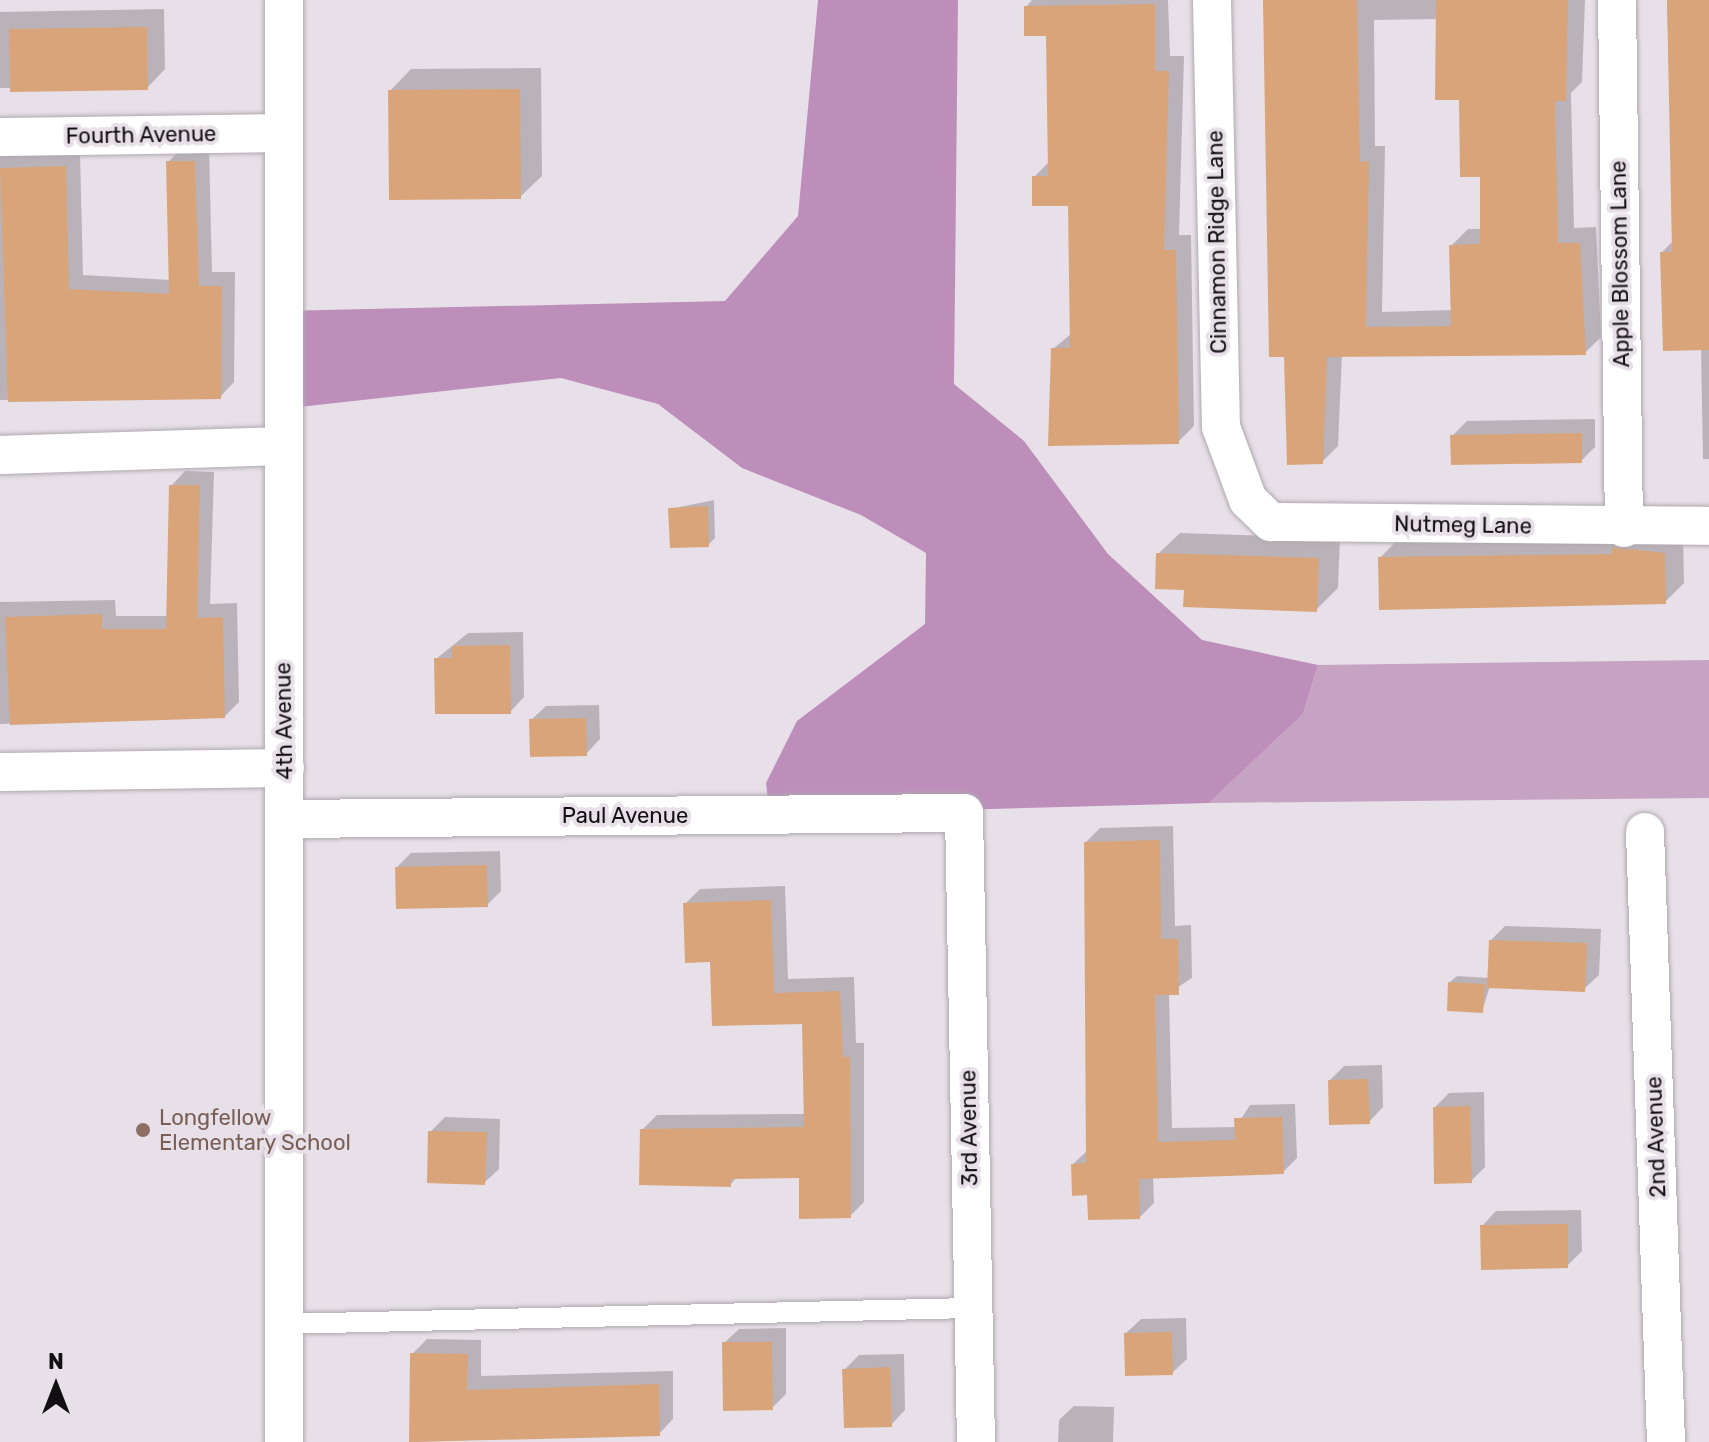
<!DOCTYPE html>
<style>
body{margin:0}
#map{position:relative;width:1709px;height:1442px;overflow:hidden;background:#e8e0e8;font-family:Rubik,sans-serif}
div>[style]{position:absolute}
.green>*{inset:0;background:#c6a3c3}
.forest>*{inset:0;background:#be8ebb}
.shadow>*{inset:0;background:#0003}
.building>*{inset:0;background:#d9a47a}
.roads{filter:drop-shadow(0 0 2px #b0a8af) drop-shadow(0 0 2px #b0a8af)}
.service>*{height:20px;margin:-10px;padding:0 10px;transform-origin:10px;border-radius:10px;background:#fff}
.minor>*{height:38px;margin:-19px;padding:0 19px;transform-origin:19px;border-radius:19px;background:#fff}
.dots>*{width:22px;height:22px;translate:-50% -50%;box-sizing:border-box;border:4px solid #e8e0e8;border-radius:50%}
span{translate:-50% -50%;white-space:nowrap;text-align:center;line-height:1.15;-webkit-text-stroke:8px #e8e0e8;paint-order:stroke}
.street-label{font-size:22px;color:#110f11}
.education-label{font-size:22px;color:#785e54}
.left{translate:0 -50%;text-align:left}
.north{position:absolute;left:16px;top:1346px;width:80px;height:80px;-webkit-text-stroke:6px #e8e0e8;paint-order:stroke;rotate:0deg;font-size:22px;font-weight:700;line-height:32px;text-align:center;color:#110f11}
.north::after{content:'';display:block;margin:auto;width:28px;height:36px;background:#110f11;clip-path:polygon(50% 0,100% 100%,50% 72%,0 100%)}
</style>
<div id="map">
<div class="green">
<i style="clip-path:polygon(1709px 660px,1709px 798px,1209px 803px,1303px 714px,1318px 665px)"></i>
</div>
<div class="forest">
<i style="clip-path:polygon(818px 0,958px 0,954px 384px,1024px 441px,1108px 554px,1202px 640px,1318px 665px,1303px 714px,1209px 803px,770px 815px,766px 783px,797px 721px,925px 624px,926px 553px,861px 515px,742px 468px,658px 404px,561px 378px,281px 409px,281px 311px,725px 301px,798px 216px)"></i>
</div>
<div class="shadow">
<i style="clip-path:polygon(1032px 0,1168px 0,1170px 56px,1184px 56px,1179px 235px,1191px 235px,1194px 426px,1178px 442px,1053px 349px,1072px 333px,1070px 204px,1034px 177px,1050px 161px,1048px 34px,1026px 7px)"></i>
<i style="clip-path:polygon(evenodd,1263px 0,1585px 0,1582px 82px,1571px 93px,1574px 228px,1596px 227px,1601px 337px,1585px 353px,1342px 354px,1338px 446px,1322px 462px,1286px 355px,1263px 0,1438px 19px,1482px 175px,1482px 229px,1468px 229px,1451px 246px,1452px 310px,1382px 312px,1385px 146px,1375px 146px,1374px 20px,1438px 19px)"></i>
<i style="clip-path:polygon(1667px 0,1709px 0,1709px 459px,1703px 459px,1701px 348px,1662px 252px,1674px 240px)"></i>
<i style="clip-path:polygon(164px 9px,165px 69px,147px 88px,0 88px,0 12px)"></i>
<i style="clip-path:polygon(541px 68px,542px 176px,520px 197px,390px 91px,411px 69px)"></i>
<i style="clip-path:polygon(209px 147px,212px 272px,235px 272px,234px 382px,220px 397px,0 400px,0 155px,80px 153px,83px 275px,171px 280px,168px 162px,182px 148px)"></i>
<i style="clip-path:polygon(1595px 419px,1595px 447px,1581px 461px,1452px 436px,1467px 421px)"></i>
<i style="clip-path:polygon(185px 471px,214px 472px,210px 604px,237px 603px,239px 702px,225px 716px,0 724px,0 602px,115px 600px,116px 616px,168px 616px,171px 486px)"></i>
<i style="clip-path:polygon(714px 500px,715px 538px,708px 545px,670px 509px)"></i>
<i style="clip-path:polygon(1180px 533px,1340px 538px,1338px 588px,1316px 610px,1186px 588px,1158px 554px)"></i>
<i style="clip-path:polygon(1683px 535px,1684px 583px,1665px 602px,1380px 558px,1398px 539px)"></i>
<i style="clip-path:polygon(523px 632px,524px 697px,510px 712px,436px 659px,468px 633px)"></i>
<i style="clip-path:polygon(599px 705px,600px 739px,586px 754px,531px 720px,546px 706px)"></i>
<i style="clip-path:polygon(1173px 826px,1175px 926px,1191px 925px,1192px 978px,1169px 993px,1172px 1128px,1236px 1127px,1250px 1105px,1295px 1104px,1297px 1158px,1283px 1172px,1153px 1177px,1154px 1203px,1140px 1217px,1089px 1193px,1073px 1164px,1088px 1150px,1086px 842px,1100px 828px)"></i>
<i style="clip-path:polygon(500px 851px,501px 891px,487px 905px,397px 867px,411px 853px)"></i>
<i style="clip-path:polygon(785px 886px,788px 979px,854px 977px,856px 1043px,864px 1043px,864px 1202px,850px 1216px,801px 1176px,737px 1177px,730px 1185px,642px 1130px,657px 1115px,805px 1114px,804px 1022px,712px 960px,685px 904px,700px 889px)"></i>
<i style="clip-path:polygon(1505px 926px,1601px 929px,1599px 975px,1584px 989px,1490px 986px,1482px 1011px,1450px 982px,1457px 976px,1489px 978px,1491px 940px)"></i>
<i style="clip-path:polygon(1382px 1065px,1383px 1107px,1369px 1122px,1330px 1080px,1344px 1066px)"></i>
<i style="clip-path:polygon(1484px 1092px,1485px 1167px,1471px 1181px,1435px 1107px,1449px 1093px)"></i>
<i style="clip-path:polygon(445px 1117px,500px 1119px,499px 1169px,484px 1183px,430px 1132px)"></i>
<i style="clip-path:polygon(1581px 1210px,1582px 1251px,1567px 1266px,1482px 1226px,1496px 1211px)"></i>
<i style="clip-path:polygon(1186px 1318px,1187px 1359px,1172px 1373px,1126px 1333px,1141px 1319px)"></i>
<i style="clip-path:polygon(786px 1328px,786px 1394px,772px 1408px,724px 1343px,739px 1329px)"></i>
<i style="clip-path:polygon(427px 1339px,481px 1340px,481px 1376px,673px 1371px,673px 1419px,659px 1434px,411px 1442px,412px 1354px)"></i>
<i style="clip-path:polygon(904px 1354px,905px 1410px,891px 1425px,844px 1370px,859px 1355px)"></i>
<i style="clip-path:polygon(1074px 1406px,1114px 1407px,1113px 1442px,1058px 1442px,1059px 1420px)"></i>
</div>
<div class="building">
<i style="clip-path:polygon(1263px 0,1357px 0,1360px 162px,1369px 161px,1366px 327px,1451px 326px,1449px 245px,1480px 244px,1480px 177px,1460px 177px,1459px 100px,1435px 100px,1436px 0,1568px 0,1566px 101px,1555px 101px,1558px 243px,1580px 243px,1586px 355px,1327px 357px,1323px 464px,1287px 465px,1284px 357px,1269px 357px)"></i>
<i style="clip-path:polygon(1667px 0,1709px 0,1709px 350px,1663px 351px,1660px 252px,1672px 252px)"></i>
<i style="clip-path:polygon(1155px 4px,1155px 71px,1169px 71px,1164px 250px,1176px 250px,1179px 444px,1048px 446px,1051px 348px,1070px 348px,1068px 206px,1032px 206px,1032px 176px,1048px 176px,1046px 36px,1024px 36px,1024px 6px)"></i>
<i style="clip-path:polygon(147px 27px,148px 90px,10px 92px,9px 29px)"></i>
<i style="clip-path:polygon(520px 89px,521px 199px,389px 200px,388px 90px)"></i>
<i style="clip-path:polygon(166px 161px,195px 161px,199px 286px,222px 286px,221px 399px,8px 402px,0 168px,66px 166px,69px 289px,169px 294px)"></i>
<i style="clip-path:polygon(1582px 433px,1582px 463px,1451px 465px,1450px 435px)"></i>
<i style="clip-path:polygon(169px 485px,200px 485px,197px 618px,223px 617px,225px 718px,10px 725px,5px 617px,102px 614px,102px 629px,166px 629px)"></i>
<i style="clip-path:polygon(708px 506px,709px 547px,670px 548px,668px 508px)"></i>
<i style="clip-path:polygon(1612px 547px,1665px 553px,1666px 604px,1379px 610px,1378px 557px,1612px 554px)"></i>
<i style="clip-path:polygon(1156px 553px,1319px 558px,1317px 612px,1183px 607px,1184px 590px,1155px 589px)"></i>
<i style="clip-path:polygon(510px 645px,511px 714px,435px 714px,434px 658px,452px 658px,452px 646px)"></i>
<i style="clip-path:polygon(586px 718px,587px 756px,530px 757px,529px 719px)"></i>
<i style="clip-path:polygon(1160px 840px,1161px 939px,1178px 939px,1179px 995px,1155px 995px,1158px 1142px,1235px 1140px,1234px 1118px,1282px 1117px,1284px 1174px,1139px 1179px,1140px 1219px,1088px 1220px,1087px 1195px,1072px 1196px,1071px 1164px,1086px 1163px,1084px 842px)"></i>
<i style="clip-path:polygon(487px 865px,488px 907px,396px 909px,395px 867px)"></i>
<i style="clip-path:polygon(771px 900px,774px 993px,840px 991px,843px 1057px,850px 1057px,851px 1218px,799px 1219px,799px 1178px,731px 1179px,731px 1187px,639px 1185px,640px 1129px,804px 1127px,802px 1024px,712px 1026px,710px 962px,685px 963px,683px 903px)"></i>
<i style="clip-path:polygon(1489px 940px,1587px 943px,1585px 992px,1487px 988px)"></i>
<i style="clip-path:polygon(1448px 982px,1485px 984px,1483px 1013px,1447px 1011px)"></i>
<i style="clip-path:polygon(1368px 1079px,1370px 1124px,1329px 1125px,1328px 1080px)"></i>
<i style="clip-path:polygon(1470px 1106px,1472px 1183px,1434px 1184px,1433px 1107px)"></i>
<i style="clip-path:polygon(428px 1131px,487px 1132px,485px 1185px,427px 1183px)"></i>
<i style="clip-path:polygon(1568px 1224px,1568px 1268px,1481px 1270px,1480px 1225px)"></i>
<i style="clip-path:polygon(1172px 1332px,1173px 1375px,1125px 1376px,1124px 1333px)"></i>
<i style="clip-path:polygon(722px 1342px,772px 1342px,773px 1410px,723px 1411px)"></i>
<i style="clip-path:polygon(410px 1353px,468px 1354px,467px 1390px,659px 1384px,660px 1436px,409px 1442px)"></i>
<i style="clip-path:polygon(890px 1367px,892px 1427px,844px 1428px,842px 1369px)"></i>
</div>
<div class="roads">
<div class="service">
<i style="left:282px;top:1324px;width:691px;rotate:-1.33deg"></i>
</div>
<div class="minor">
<i style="left:1212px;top:0;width:427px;rotate:88.8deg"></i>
<i style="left:1221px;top:427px;width:78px;rotate:69.7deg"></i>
<i style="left:1248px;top:500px;width:32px;rotate:44deg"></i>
<i style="left:1271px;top:522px;width:438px;rotate:0.5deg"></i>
<i style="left:1617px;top:0;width:528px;rotate:89.24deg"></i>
<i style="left:0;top:137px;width:283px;rotate:-0.8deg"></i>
<i style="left:0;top:455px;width:280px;rotate:-1.8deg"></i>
<i style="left:0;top:772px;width:285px;rotate:-0.8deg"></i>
<i style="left:285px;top:819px;width:679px;rotate:-0.51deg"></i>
<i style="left:964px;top:813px;width:629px;rotate:88.91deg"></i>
<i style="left:1645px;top:832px;width:610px;rotate:88.03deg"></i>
<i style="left:284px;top:1442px;width:1442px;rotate:-90deg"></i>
</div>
</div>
<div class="dots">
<i style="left:143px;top:1130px;background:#8d6e63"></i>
</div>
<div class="street-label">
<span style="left:141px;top:135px;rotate:-1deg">Fourth Avenue</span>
<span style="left:1217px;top:242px;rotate:-91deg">Cinnamon Ridge Lane</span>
<span style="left:1620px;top:264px;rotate:-91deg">Apple Blossom Lane</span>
<span style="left:1463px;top:525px;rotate:1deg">Nutmeg Lane</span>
<span style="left:284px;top:721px;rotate:-91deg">4th Avenue</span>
<span style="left:625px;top:816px">Paul Avenue</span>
<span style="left:969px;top:1128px;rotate:-91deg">3rd Avenue</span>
<span style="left:1656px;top:1137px;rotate:-92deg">2nd Avenue</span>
</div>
<div class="education-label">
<span class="left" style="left:159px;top:1130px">Longfellow<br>Elementary School</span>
</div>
<div class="north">N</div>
</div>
